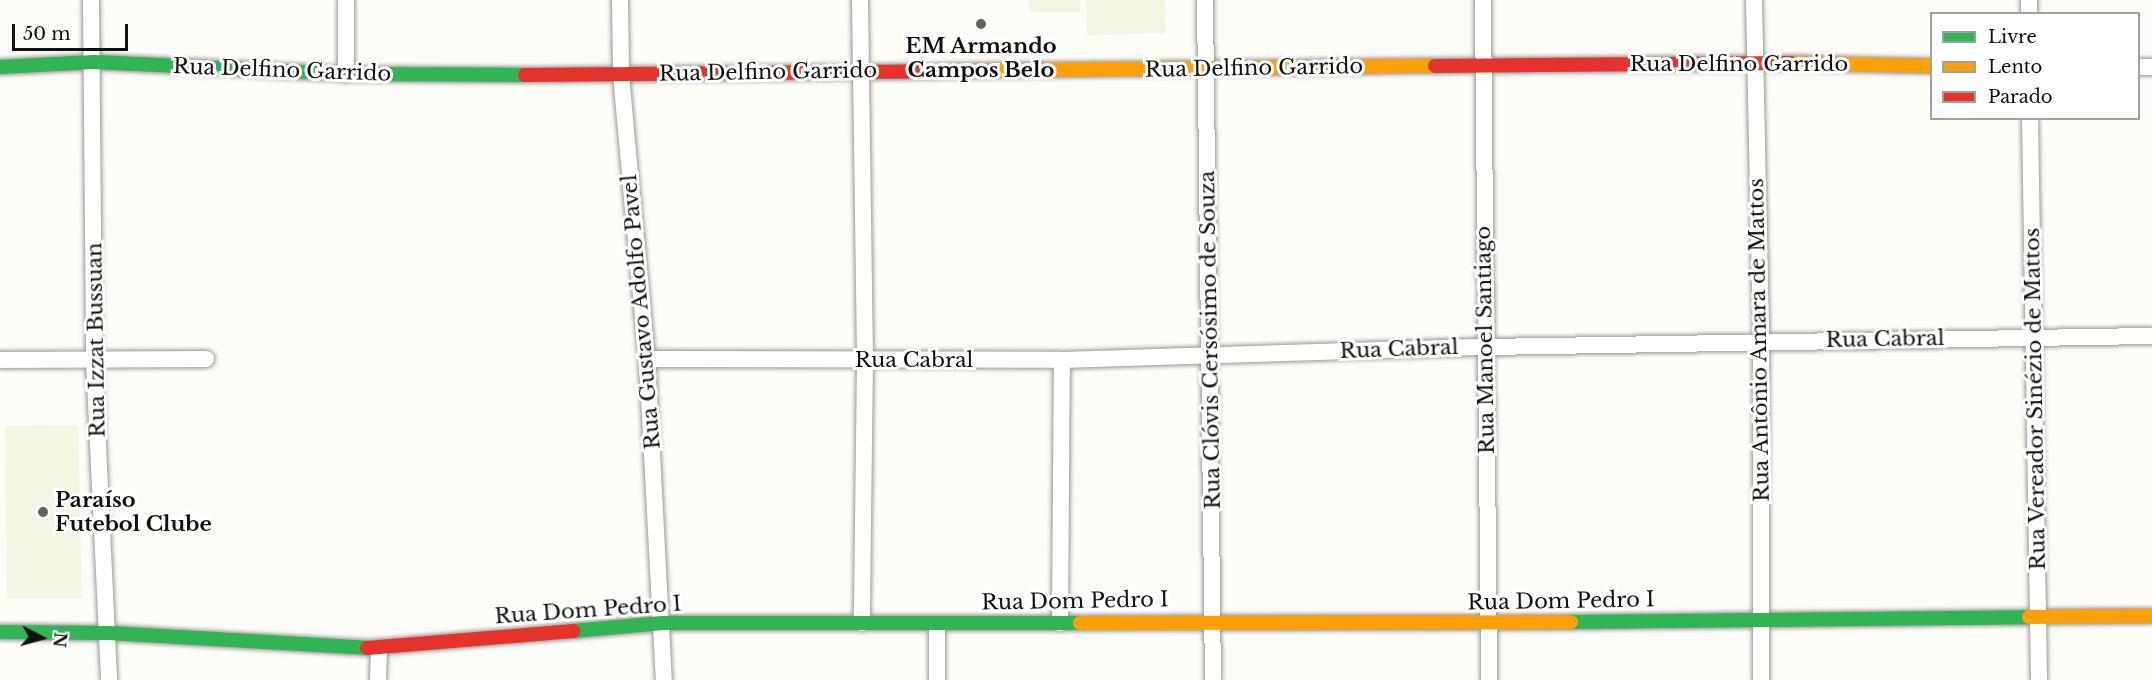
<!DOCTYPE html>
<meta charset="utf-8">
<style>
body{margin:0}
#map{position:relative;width:2152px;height:680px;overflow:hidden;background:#fdfcf7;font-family:"Libre Baskerville",serif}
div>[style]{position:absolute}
.pitch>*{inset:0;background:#f0f6e1}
.roads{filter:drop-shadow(0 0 2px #979795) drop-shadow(0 0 2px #979795)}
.street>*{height:16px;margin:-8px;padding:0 8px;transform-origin:8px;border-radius:8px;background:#fffffe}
.fast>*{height:14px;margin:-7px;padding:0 7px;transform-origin:7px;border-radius:7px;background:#30b455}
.slow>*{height:14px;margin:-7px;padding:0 7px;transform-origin:7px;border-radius:7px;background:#ff9f0a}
.jam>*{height:14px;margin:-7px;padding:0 7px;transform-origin:7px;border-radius:7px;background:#e5322d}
.dots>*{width:16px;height:16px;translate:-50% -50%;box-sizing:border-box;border:3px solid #fff;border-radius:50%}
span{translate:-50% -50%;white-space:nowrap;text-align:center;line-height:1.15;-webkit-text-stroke:6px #fff;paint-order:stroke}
.poi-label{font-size:21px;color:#111;font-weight:700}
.left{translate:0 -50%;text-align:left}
.street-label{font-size:21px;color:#111}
.legend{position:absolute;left:1930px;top:12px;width:210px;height:108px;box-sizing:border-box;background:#fff;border:2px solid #a0a0a0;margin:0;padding:8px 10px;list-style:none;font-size:18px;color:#111}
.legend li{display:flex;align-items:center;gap:12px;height:30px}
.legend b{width:30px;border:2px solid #a0a0a0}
.north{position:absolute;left:12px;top:608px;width:60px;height:60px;-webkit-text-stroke:4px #fff;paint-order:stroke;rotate:96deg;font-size:16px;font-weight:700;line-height:24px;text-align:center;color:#111}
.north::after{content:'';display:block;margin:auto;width:21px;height:27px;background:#111;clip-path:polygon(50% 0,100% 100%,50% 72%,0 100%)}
.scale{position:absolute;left:12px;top:24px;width:116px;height:27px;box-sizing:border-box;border:3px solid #111;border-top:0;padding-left:8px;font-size:18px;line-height:21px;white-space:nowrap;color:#111;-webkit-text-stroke:4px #fff;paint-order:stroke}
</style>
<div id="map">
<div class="pitch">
<i style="clip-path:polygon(1029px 0,1080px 0,1080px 12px,1029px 12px)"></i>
<i style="clip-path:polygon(1086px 0,1165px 0,1166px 33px,1087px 35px)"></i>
<i style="clip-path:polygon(78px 425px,82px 599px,7px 599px,5px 426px)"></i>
</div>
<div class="roads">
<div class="street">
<i style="left:91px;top:0;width:360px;rotate:89.5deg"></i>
<i style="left:94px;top:360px;width:320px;rotate:87.3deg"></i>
<i style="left:620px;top:0;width:75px;rotate:89.2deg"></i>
<i style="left:621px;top:75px;width:285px;rotate:84.8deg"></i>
<i style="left:647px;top:359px;width:321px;rotate:87deg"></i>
<i style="left:860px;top:0;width:360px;rotate:89.2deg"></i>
<i style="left:865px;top:360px;width:263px;rotate:90.7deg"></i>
<i style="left:1205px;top:0;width:680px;rotate:89.33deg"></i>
<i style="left:1483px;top:0;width:680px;rotate:89.49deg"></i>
<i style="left:1754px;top:0;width:341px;rotate:88.8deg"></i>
<i style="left:1761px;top:341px;width:339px;rotate:90deg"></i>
<i style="left:2029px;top:14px;width:14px;rotate:-90deg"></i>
<i style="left:2138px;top:67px;width:14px"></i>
<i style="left:346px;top:74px;width:74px;rotate:-90deg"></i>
<i style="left:2030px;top:118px;width:562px;rotate:89.08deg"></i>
<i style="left:647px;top:359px;width:415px;rotate:0.1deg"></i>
<i style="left:1062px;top:360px;width:424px;rotate:-1.8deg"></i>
<i style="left:1486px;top:347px;width:666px;rotate:-0.95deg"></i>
<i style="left:0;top:360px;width:206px;rotate:-0.3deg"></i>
<i style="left:1060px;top:623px;width:263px;rotate:-89.6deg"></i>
<i style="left:937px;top:624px;width:56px;rotate:90deg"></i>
<i style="left:378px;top:680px;width:31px;rotate:-88deg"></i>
</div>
<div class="fast">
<i style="left:0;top:67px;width:94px;rotate:-3deg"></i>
<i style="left:94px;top:62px;width:252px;rotate:2.7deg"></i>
<i style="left:346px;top:74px;width:179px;rotate:0.3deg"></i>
<i style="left:1571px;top:622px;width:458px;rotate:-0.6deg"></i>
<i style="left:573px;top:631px;width:90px;rotate:-5.1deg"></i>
<i style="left:663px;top:623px;width:417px"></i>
<i style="left:0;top:632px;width:109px;rotate:0.5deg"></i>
<i style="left:109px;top:633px;width:258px;rotate:3.3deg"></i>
</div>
<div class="slow">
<i style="left:1791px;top:63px;width:141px;rotate:1.2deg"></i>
<i style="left:942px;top:71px;width:493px;rotate:-0.6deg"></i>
<i style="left:2029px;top:617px;width:123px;rotate:-0.5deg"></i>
<i style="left:1080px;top:623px;width:491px;rotate:-0.1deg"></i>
</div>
<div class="jam">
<i style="left:1435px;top:66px;width:356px;rotate:-0.5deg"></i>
<i style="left:525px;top:75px;width:417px;rotate:-0.5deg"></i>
<i style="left:367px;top:648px;width:207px;rotate:-4.7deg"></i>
</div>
</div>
<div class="dots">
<i style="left:981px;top:24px;background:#646362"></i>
<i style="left:43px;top:512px;background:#646362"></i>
</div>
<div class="poi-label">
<span style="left:981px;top:58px">EM Armando<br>Campos Belo</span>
<span class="left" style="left:55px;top:512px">Paraíso<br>Futebol Clube</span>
</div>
<div class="street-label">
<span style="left:1739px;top:64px">Rua Delfino Garrido</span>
<span style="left:1254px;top:68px;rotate:-1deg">Rua Delfino Garrido</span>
<span style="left:282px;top:70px;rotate:2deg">Rua Delfino Garrido</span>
<span style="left:768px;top:72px;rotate:-1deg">Rua Delfino Garrido</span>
<span style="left:641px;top:312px;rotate:-95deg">Rua Gustavo Adolfo Pavel</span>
<span style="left:1885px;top:339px;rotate:-1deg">Rua Cabral</span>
<span style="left:96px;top:340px;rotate:-91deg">Rua Izzat Bussuan</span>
<span style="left:1210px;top:340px;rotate:-91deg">Rua Clóvis Cersósimo de Souza</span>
<span style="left:1485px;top:340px;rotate:-91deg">Rua Manoel Santiago</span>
<span style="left:1759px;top:340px;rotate:-91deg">Rua Antônio Amara de Mattos</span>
<span style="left:1399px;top:349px;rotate:-2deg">Rua Cabral</span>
<span style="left:914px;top:360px">Rua Cabral</span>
<span style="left:2035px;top:399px;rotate:-91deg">Rua Vereador Sinézio de Mattos</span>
<span style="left:1075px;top:601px;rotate:-1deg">Rua Dom Pedro I</span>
<span style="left:1561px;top:601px;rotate:-1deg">Rua Dom Pedro I</span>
<span style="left:588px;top:610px;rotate:-4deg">Rua Dom Pedro I</span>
</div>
<ul class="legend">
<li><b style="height:8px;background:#30b455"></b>Livre</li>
<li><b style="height:8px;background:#ff9f0a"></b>Lento</li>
<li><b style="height:8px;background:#e5322d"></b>Parado</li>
</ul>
<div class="north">N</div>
<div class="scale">50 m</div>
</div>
